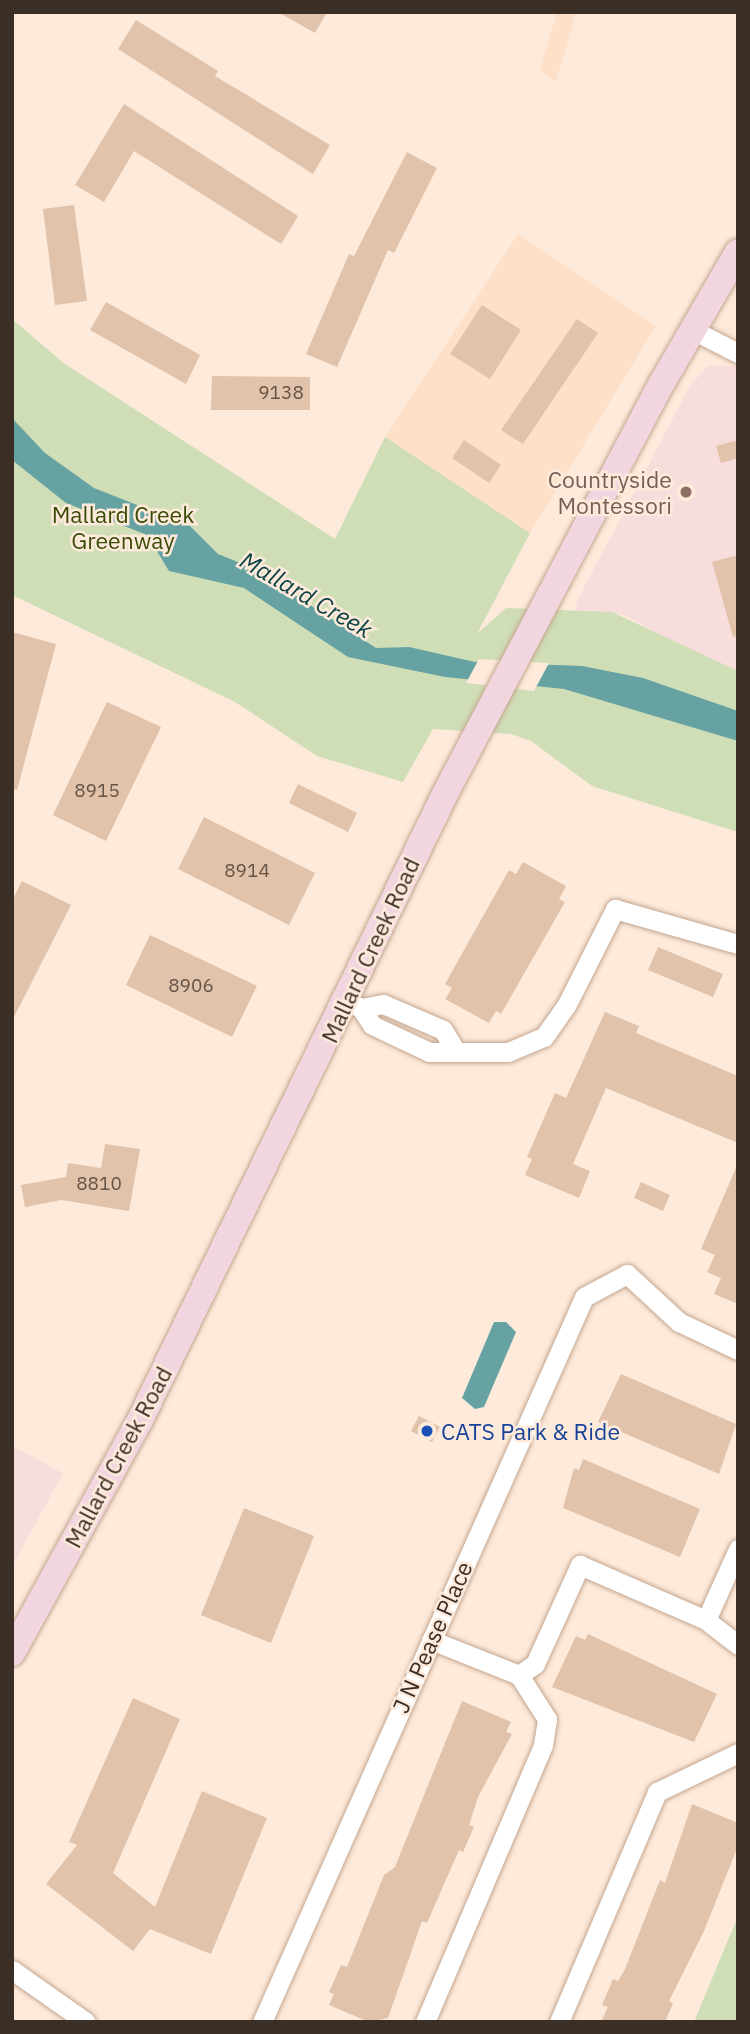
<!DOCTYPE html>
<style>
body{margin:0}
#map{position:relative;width:750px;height:2034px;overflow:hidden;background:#fdeadb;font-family:"IBM Plex Sans",sans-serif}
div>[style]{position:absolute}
.built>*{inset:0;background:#fedfc8}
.education>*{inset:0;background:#f8dddd}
.green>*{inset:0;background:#cfdeb7}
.water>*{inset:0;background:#67a2a3}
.pier>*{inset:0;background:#fdeadb}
.building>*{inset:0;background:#e1c2aa}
.roads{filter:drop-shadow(0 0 2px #c4a68f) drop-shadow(0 0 2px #c4a68f)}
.street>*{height:19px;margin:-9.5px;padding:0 9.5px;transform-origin:9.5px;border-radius:9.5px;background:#fff}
.secondary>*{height:26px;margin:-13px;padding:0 13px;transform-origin:13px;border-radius:13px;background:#f2d6df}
.dots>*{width:19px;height:19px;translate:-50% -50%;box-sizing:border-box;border:4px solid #fdeadb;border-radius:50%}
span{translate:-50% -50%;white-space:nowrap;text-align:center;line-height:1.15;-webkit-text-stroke:5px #fdeadb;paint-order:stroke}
.number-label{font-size:19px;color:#645346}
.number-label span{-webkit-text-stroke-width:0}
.education-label{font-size:23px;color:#785e54}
.right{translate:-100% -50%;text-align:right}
.park-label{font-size:23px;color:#394b07}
.street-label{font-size:23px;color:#3a2e25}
.transit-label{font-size:23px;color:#164399}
.left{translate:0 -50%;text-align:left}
.water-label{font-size:24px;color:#0c4445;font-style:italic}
.frame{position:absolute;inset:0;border:14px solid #3a2e25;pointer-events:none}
</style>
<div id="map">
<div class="built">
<i style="clip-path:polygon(557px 12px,576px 12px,556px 82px,540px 70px)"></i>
<i style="clip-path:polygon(518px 234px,656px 326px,530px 533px,385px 437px)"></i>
</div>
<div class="education">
<i style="clip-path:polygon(708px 366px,738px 366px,738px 671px,684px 649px,625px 615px,576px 611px,577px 601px,691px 384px)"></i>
<i style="clip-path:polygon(12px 1446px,63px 1473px,12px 1567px)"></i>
</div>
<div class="green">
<i style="clip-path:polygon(12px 319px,65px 364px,335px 539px,385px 437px,530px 533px,477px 634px,506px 608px,612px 612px,738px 671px,738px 832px,592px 786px,531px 741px,511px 734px,433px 729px,403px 782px,317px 756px,235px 702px,12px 595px)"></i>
<i style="clip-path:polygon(738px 1916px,738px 2022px,694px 2022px)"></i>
</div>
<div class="water">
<i style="clip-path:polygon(12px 418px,45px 453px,94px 488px,190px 526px,218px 554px,255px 569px,376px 648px,409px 647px,475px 662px,582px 666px,643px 678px,738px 711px,738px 741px,564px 689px,445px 677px,348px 657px,244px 588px,169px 571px,147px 535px,66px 503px,12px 460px)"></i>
<i style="clip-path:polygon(494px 1322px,506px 1322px,516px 1332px,484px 1407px,475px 1409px,462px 1398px)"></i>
</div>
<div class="pier">
<i style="clip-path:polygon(479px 659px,549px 663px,534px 691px,466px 683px)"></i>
</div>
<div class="building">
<i style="clip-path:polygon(278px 12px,327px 12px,315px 33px)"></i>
<i style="clip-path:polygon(136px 20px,218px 71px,215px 76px,330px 145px,313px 174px,118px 49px)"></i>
<i style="clip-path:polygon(124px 104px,298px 216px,281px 244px,134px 151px,104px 202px,75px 185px)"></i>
<i style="clip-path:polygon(407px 152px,437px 168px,394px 253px,388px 250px,337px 367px,306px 354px,349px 254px,354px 256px)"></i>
<i style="clip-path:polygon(74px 205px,87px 301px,55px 305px,43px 209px)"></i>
<i style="clip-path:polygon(106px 302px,200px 355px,186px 384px,90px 330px)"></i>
<i style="clip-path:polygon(482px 305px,521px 330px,490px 379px,450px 354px)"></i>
<i style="clip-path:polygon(577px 319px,598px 333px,523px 444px,501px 430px)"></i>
<i style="clip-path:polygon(212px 376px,310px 377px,310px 410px,211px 410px)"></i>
<i style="clip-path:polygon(464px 440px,501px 465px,489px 483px,452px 458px)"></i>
<i style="clip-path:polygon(738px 440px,738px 458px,721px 463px,716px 446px)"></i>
<i style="clip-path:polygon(738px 555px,738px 636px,733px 637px,712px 562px)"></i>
<i style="clip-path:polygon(12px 632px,56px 644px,17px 790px,12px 789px)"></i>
<i style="clip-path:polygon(107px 702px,161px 727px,106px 841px,53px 815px)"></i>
<i style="clip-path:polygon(298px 784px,357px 813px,348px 832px,289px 803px)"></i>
<i style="clip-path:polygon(204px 817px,315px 873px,289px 925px,178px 869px)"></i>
<i style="clip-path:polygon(523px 862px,566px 886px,559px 899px,565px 902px,501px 1014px,496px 1011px,489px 1023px,445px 999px,452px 988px,445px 984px,509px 870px,516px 874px)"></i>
<i style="clip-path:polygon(22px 881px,71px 905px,12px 1021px,12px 901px)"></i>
<i style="clip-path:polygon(150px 935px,257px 986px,232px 1037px,126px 985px)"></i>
<i style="clip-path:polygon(658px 947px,723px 974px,713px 997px,648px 970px)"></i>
<i style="clip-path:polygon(605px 1012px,639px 1026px,636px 1033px,738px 1076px,738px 1143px,606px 1088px,573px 1164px,590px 1171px,579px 1198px,525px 1175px,532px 1159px,527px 1157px,555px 1093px,566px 1098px)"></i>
<i style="clip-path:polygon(105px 1144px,140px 1149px,129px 1211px,61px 1200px,25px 1207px,21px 1185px,66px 1177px,68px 1163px,101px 1168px)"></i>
<i style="clip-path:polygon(738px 1163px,738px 1304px,714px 1294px,721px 1278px,707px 1272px,715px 1255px,701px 1249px)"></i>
<i style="clip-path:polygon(641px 1182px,670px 1195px,663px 1211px,634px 1198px)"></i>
<i style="clip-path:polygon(621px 1374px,736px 1424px,719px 1474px,598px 1422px)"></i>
<i style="clip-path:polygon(419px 1416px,440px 1427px,432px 1442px,411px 1431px)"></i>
<i style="clip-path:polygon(583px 1459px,700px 1509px,680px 1557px,563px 1508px,574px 1468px,579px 1470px)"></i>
<i style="clip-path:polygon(244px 1508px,314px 1536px,271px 1643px,201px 1615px)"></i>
<i style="clip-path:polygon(588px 1634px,717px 1694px,694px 1742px,552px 1687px,576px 1636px,585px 1640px)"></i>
<i style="clip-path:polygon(133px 1698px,180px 1719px,113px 1873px,155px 1907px,202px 1791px,267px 1818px,211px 1954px,150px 1929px,133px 1951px,46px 1884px,77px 1845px,69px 1842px)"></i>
<i style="clip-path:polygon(462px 1701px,511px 1722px,506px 1732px,512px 1734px,478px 1797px,469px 1825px,474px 1827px,463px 1852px,459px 1850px,427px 1923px,422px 1921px,388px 2018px,369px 2022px,329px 2005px,334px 1994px,329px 1992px,341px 1965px,347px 1967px,384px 1875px,395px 1867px)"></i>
<i style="clip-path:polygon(692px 1804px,738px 1823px,738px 1846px,704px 1931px,669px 2001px,673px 2003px,665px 2022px,601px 2022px,608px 2007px,602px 2005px,613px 1979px,618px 1981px,625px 1969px,660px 1880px,665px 1883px)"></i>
</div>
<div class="roads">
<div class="street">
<i style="left:691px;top:329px;width:53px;rotate:27.1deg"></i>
<i style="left:347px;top:1001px;width:16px;rotate:27deg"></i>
<i style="left:361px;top:1008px;width:20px;rotate:57deg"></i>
<i style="left:372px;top:1025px;width:63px;rotate:25.3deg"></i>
<i style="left:429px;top:1052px;width:79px"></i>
<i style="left:508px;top:1052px;width:39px;rotate:-23deg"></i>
<i style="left:544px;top:1037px;width:38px;rotate:-55deg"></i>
<i style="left:566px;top:1006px;width:109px;rotate:-63.2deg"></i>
<i style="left:615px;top:909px;width:128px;rotate:15.9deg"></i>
<i style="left:361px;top:1008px;width:22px;rotate:-10deg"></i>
<i style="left:383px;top:1004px;width:65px;rotate:23.4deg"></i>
<i style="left:443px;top:1030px;width:21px;rotate:59deg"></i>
<i style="left:706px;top:1620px;width:41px;rotate:38deg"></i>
<i style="left:431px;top:1640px;width:95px;rotate:21.7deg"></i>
<i style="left:519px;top:1675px;width:19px;rotate:-35deg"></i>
<i style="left:535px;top:1664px;width:109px;rotate:-65.6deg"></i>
<i style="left:580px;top:1565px;width:137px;rotate:23.6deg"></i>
<i style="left:706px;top:1620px;width:78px;rotate:-65.7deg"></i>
<i style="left:12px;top:1970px;width:90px;rotate:35.1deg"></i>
<i style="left:262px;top:2022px;width:793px;rotate:-66.05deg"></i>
<i style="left:584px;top:1297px;width:49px;rotate:-28.1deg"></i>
<i style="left:627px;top:1274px;width:71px;rotate:42.7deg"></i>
<i style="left:679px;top:1322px;width:65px;rotate:25.4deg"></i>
<i style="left:425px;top:2022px;width:301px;rotate:-66.9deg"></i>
<i style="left:543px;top:1745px;width:26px;rotate:-81deg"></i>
<i style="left:547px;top:1719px;width:52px;rotate:-122.5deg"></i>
<i style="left:559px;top:2022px;width:250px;rotate:-66.9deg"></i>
<i style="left:657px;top:1792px;width:90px;rotate:-25.7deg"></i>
</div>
<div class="secondary">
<i style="left:12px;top:1653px;width:266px;rotate:-61.2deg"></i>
<i style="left:140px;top:1420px;width:699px;rotate:-64.02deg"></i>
<i style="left:446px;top:792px;width:463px;rotate:-62.2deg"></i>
<i style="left:662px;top:383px;width:151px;rotate:-59.9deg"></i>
</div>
</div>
<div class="dots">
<i style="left:686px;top:492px;background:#8d6e63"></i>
<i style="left:427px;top:1431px;background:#1a4fb4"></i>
</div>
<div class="number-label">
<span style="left:281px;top:393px">9138</span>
<span style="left:97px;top:791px">8915</span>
<span style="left:247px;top:871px">8914</span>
<span style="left:191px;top:986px">8906</span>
<span style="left:99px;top:1184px">8810</span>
</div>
<div class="education-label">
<span class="right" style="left:672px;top:492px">Countryside<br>Montessori</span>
</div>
<div class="park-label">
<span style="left:123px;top:527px">Mallard Creek<br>Greenway</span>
</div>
<div class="street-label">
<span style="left:370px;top:950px;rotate:-65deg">Mallard Creek Road</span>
<span style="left:118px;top:1457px;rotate:-62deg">Mallard Creek Road</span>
<span style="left:432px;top:1637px;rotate:-66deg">J N Pease Place</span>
</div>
<div class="transit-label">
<span class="left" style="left:441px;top:1431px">CATS Park &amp; Ride</span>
</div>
<div class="water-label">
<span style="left:306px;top:595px;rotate:30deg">Mallard Creek</span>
</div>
<div class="frame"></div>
</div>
